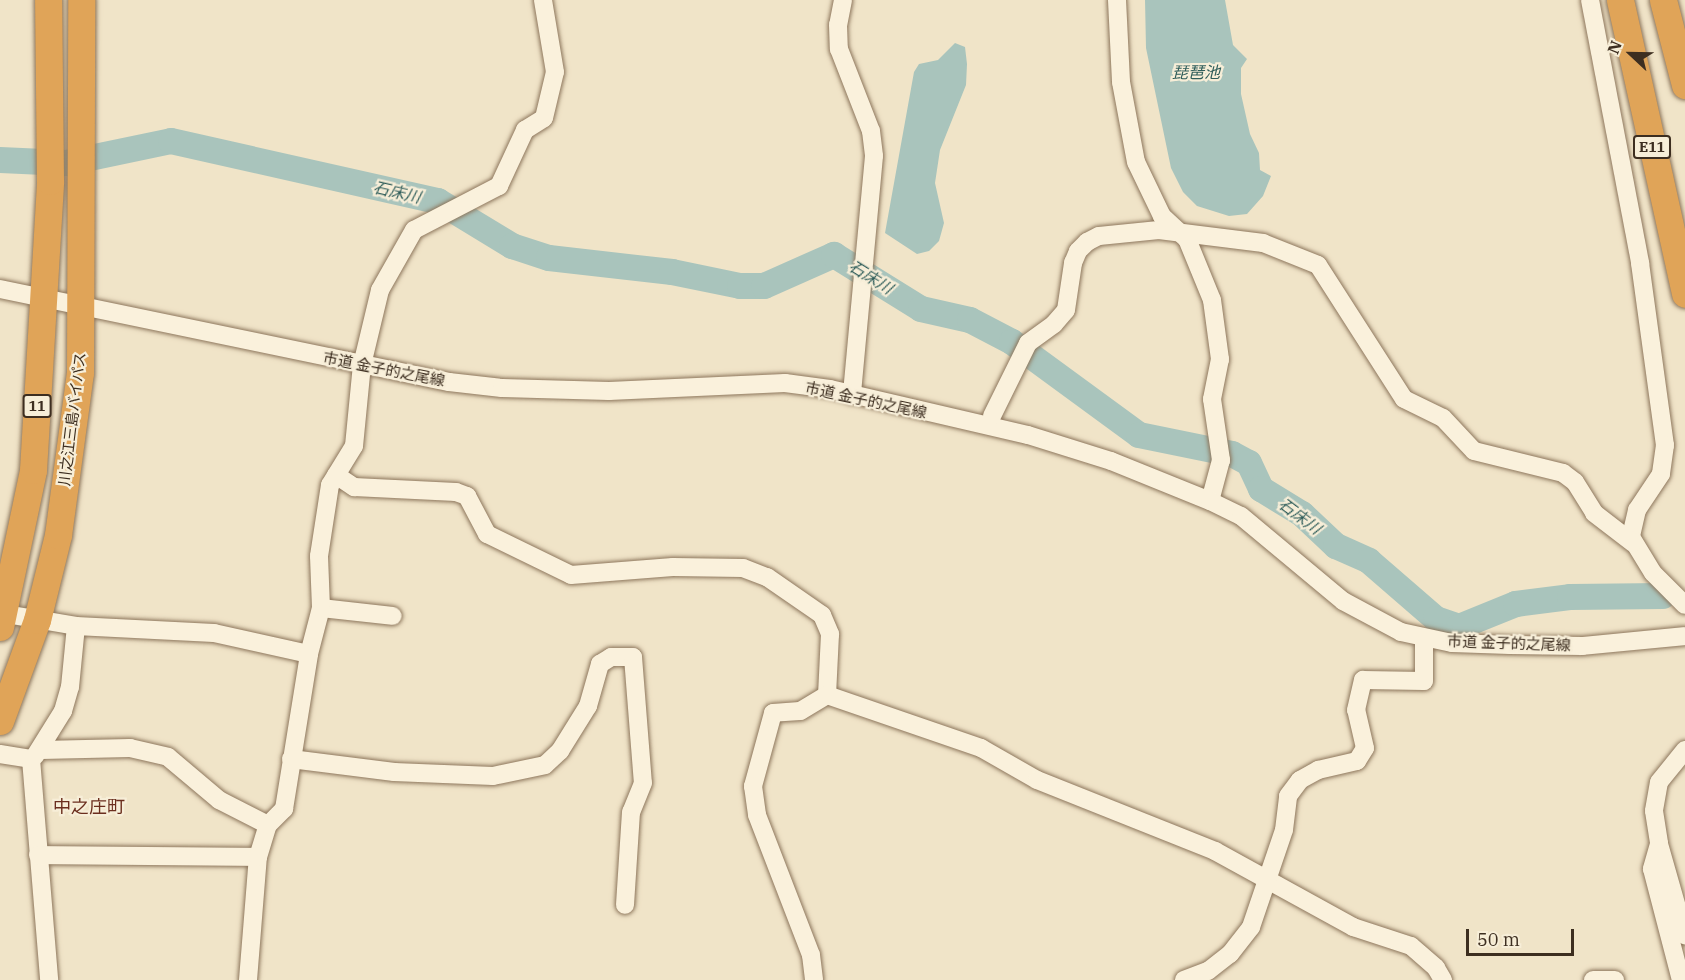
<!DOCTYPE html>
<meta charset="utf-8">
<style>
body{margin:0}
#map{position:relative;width:1685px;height:980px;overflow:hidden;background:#f0e4c8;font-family:"IBM Plex Serif","Noto Sans JP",serif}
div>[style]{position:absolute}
.water>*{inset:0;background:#a9c4bc}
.river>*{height:26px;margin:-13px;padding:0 13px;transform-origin:13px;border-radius:13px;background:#a9c4bc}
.roads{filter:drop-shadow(0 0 2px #8d765c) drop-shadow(0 0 2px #8d765c)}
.minor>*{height:18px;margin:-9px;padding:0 9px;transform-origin:9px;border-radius:9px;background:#faf1dc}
.highway>*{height:27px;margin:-13.5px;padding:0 13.5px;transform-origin:13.5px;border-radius:13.5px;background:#e0a458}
span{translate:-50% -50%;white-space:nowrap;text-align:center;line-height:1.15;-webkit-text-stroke:4.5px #f7eed8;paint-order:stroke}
.shield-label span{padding:2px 4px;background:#f7eed8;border:2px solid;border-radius:4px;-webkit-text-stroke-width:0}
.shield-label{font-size:14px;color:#3d2e20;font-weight:700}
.street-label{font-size:15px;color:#3d2e20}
.water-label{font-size:16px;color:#2f5d5a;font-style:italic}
.quarter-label{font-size:18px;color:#6b2e1e}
.north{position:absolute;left:1601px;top:24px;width:60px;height:60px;-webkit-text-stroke:4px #f7eed8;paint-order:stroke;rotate:292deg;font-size:16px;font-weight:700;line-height:24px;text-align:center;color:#3d2e20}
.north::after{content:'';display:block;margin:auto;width:21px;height:27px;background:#3d2e20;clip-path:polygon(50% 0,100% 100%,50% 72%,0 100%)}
.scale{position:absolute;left:1466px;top:929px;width:108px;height:27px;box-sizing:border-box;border:3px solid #3d2e20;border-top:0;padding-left:8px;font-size:18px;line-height:21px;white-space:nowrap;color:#3d2e20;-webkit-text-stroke:4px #f7eed8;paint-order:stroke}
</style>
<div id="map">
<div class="water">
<i style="clip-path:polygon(1145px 0,1225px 0,1233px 45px,1247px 59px,1241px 68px,1241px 94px,1250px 134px,1259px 153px,1260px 170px,1271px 176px,1263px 196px,1247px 214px,1229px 216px,1197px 206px,1183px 192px,1171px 168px,1146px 48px)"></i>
<i style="clip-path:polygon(955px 43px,965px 47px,967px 64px,966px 85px,940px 150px,935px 183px,944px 223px,939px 241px,929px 251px,917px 254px,885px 233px,914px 72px,919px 64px,938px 60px)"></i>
</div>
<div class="river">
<i style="left:0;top:160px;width:66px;rotate:2.6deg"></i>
<i style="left:66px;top:163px;width:107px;rotate:-11.8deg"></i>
<i style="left:171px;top:141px;width:274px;rotate:12.7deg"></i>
<i style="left:438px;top:201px;width:87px;rotate:31.3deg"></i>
<i style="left:512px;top:246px;width:39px;rotate:18deg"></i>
<i style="left:549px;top:258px;width:124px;rotate:6.5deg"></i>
<i style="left:672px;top:272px;width:69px;rotate:11.6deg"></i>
<i style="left:740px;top:286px;width:24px"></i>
<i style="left:764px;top:286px;width:77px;rotate:-23.9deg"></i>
<i style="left:834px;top:255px;width:102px;rotate:31.8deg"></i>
<i style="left:921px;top:309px;width:50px;rotate:12.7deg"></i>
<i style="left:970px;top:320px;width:47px;rotate:27.6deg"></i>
<i style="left:1012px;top:342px;width:157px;rotate:36.2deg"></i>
<i style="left:1139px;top:435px;width:95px;rotate:11.5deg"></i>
<i style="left:1232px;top:454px;width:19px;rotate:28deg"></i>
<i style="left:1249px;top:463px;width:29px;rotate:65deg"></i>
<i style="left:1261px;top:489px;width:48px;rotate:31.4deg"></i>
<i style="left:1302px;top:514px;width:47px;rotate:43.3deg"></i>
<i style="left:1336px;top:546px;width:36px;rotate:24deg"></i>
<i style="left:1369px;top:561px;width:89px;rotate:40.9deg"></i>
<i style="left:1436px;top:619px;width:24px;rotate:19deg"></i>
<i style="left:1459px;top:627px;width:61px;rotate:-22deg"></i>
<i style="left:1516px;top:604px;width:54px;rotate:-7.4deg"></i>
<i style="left:1570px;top:597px;width:93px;rotate:-0.6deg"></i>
</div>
<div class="roads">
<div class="minor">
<i style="left:843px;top:0;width:25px;rotate:101deg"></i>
<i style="left:838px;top:25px;width:24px;rotate:88deg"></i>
<i style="left:839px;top:49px;width:88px;rotate:68.7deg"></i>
<i style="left:871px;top:131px;width:25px;rotate:83deg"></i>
<i style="left:874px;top:156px;width:240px;rotate:95.3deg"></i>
<i style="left:1117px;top:0;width:82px;rotate:87.2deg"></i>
<i style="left:1121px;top:82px;width:81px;rotate:79.4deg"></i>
<i style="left:1136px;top:162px;width:60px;rotate:64.3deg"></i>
<i style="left:1162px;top:216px;width:34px;rotate:43deg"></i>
<i style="left:1187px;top:239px;width:66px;rotate:67.7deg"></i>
<i style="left:1212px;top:300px;width:60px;rotate:82.3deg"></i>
<i style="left:1220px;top:359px;width:41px;rotate:101.3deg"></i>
<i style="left:1212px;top:399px;width:62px;rotate:81.6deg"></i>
<i style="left:1221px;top:460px;width:42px;rotate:105deg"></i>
<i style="left:1590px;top:0;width:268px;rotate:79.2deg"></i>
<i style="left:1640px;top:263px;width:184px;rotate:82.2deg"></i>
<i style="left:1665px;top:445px;width:29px;rotate:98deg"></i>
<i style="left:1661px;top:474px;width:43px;rotate:123.7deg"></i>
<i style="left:1637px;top:510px;width:28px;rotate:103deg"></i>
<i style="left:1631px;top:537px;width:42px;rotate:58.6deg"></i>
<i style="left:1653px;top:573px;width:45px;rotate:45deg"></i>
<i style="left:0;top:289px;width:459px;rotate:11.7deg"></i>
<i style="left:449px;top:382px;width:53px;rotate:6.5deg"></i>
<i style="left:502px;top:388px;width:107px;rotate:1.6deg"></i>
<i style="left:609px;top:391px;width:176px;rotate:-2.6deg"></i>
<i style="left:785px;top:383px;width:45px;rotate:7.6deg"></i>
<i style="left:830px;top:389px;width:203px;rotate:13.1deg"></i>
<i style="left:1028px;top:435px;width:87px;rotate:17.4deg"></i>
<i style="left:1111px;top:461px;width:107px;rotate:22deg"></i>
<i style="left:1210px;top:501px;width:34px;rotate:26deg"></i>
<i style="left:1241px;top:516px;width:133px;rotate:39.8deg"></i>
<i style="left:1343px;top:601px;width:66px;rotate:28.1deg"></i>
<i style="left:1401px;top:632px;width:52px;rotate:12.2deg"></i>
<i style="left:1452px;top:643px;width:58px;rotate:2deg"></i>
<i style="left:1510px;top:645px;width:72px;rotate:0.8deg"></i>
<i style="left:1582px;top:646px;width:103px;rotate:-5.5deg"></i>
<i style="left:992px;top:416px;width:81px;rotate:-63.7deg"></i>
<i style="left:1028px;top:343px;width:32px;rotate:-36deg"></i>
<i style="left:1054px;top:324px;width:18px;rotate:-49deg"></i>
<i style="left:1066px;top:310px;width:48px;rotate:-81.5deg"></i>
<i style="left:1073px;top:263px;width:13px;rotate:-67deg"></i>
<i style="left:1078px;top:251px;width:13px;rotate:-45deg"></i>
<i style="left:1087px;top:242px;width:13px;rotate:-27deg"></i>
<i style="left:1099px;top:236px;width:60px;rotate:-5.7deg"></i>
<i style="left:1159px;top:230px;width:105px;rotate:7.1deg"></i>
<i style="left:1263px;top:243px;width:59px;rotate:21.8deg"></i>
<i style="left:1318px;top:265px;width:159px;rotate:57.3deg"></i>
<i style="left:1404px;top:399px;width:43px;rotate:26deg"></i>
<i style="left:1443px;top:418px;width:45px;rotate:46.8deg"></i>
<i style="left:1474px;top:451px;width:92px;rotate:13.9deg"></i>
<i style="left:1563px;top:473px;width:15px;rotate:37deg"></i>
<i style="left:1575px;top:482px;width:36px;rotate:58deg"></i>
<i style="left:1594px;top:513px;width:49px;rotate:37.6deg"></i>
<i style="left:336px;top:475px;width:22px;rotate:34deg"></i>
<i style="left:354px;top:487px;width:102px;rotate:2.8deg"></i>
<i style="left:456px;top:492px;width:12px;rotate:20deg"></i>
<i style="left:467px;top:496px;width:43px;rotate:62.2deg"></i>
<i style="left:487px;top:534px;width:93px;rotate:26deg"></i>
<i style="left:571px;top:575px;width:102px;rotate:-4.5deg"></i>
<i style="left:673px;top:567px;width:70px;rotate:0.8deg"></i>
<i style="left:743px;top:568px;width:26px;rotate:21deg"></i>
<i style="left:767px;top:577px;width:67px;rotate:34.6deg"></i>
<i style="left:822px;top:615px;width:21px;rotate:67deg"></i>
<i style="left:830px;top:634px;width:61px;rotate:92.8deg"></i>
<i style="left:827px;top:695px;width:31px;rotate:149deg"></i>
<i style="left:800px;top:711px;width:27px;rotate:176deg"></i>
<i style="left:773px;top:713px;width:76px;rotate:105.3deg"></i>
<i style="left:753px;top:786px;width:29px;rotate:82deg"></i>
<i style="left:757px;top:815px;width:150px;rotate:68.9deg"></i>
<i style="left:811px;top:955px;width:25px;rotate:83deg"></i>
<i style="left:321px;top:608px;width:72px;rotate:6.3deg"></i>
<i style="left:0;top:613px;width:77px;rotate:9.7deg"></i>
<i style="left:76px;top:626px;width:138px;rotate:2.9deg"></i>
<i style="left:214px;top:633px;width:97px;rotate:12.5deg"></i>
<i style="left:827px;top:695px;width:163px;rotate:19deg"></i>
<i style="left:981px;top:748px;width:64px;rotate:29.7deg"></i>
<i style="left:1037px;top:780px;width:192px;rotate:21.7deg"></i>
<i style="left:1215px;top:851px;width:158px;rotate:28.8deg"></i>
<i style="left:1353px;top:927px;width:61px;rotate:18.1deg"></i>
<i style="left:1411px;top:946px;width:33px;rotate:41deg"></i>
<i style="left:1436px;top:968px;width:14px;rotate:60deg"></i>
<i style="left:41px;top:750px;width:89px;rotate:-1.3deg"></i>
<i style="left:130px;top:748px;width:39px;rotate:13deg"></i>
<i style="left:168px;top:757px;width:67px;rotate:40.1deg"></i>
<i style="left:219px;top:800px;width:55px;rotate:27deg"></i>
<i style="left:1685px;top:750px;width:41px;rotate:129.1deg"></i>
<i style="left:1659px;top:782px;width:29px;rotate:100deg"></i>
<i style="left:1654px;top:811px;width:33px;rotate:81deg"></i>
<i style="left:1659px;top:844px;width:95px;rotate:74.1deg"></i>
<i style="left:0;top:754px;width:31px;rotate:9deg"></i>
<i style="left:31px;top:759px;width:222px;rotate:85.3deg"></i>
<i style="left:35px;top:756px;width:53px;rotate:-58.1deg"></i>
<i style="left:63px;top:711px;width:25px;rotate:-74deg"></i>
<i style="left:70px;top:687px;width:61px;rotate:-84.4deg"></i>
<i style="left:291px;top:759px;width:104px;rotate:7.2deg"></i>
<i style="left:394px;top:772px;width:99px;rotate:2.3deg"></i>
<i style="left:493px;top:776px;width:53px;rotate:-11.9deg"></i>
<i style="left:545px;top:765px;width:21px;rotate:-43deg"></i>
<i style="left:560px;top:751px;width:53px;rotate:-58.1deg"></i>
<i style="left:588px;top:706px;width:44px;rotate:-74.1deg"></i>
<i style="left:600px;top:664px;width:13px;rotate:-32deg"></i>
<i style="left:611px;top:657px;width:22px"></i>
<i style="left:633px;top:657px;width:126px;rotate:85.5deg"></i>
<i style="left:643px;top:783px;width:31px;rotate:112deg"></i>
<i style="left:631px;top:812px;width:93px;rotate:93.7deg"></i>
<i style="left:1659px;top:844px;width:26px;rotate:106deg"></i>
<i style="left:1652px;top:869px;width:115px;rotate:75.4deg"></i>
<i style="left:38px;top:855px;width:220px;rotate:0.5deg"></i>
<i style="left:248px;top:980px;width:123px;rotate:-85.4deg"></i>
<i style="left:258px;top:857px;width:34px;rotate:-73deg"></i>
<i style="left:268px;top:825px;width:23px;rotate:-45deg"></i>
<i style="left:284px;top:809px;width:157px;rotate:-80.8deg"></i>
<i style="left:309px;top:654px;width:48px;rotate:-75.4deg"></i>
<i style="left:321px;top:608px;width:52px;rotate:-92.2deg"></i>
<i style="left:319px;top:556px;width:72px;rotate:-81.2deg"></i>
<i style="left:330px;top:485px;width:46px;rotate:-58.4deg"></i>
<i style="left:354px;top:446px;width:81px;rotate:-84.4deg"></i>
<i style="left:362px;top:365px;width:77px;rotate:-76.5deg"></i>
<i style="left:380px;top:290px;width:69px;rotate:-60.5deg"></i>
<i style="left:414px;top:230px;width:96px;rotate:-27.4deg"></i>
<i style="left:499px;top:186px;width:62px;rotate:-65.1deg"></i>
<i style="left:525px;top:130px;width:22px;rotate:-32deg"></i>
<i style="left:544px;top:118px;width:47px;rotate:-76.6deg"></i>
<i style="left:555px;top:72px;width:73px;rotate:-99.5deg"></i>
<i style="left:1184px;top:980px;width:26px;rotate:-21deg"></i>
<i style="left:1208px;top:971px;width:28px;rotate:-38deg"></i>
<i style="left:1230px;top:954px;width:34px;rotate:-52deg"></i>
<i style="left:1251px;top:927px;width:102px;rotate:-71.2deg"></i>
<i style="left:1284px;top:830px;width:34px;rotate:-83deg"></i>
<i style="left:1288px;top:796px;width:20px;rotate:-53deg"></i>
<i style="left:1300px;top:780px;width:21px;rotate:-29deg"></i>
<i style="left:1318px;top:770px;width:40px;rotate:-13deg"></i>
<i style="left:1357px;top:761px;width:15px;rotate:-58deg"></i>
<i style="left:1365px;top:748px;width:39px;rotate:-103deg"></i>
<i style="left:1356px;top:710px;width:31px;rotate:-77deg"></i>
<i style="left:1363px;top:680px;width:61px;rotate:0.9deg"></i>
<i style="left:1424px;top:681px;width:43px;rotate:-90deg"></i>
<i style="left:1593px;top:980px;width:22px"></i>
</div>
<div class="highway">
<i style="left:1620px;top:0;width:301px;rotate:77.5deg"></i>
<i style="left:1663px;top:0;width:88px;rotate:75.5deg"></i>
<i style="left:0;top:627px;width:160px;rotate:-78.1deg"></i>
<i style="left:33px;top:470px;width:289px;rotate:-86.6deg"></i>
<i style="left:50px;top:181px;width:181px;rotate:-90.6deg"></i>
<i style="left:0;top:721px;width:108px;rotate:-69.9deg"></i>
<i style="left:37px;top:620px;width:88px;rotate:-76.1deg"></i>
<i style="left:58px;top:535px;width:163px;rotate:-82.3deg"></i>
<i style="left:80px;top:373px;width:373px;rotate:-89.8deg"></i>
</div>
</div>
<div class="shield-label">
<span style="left:1652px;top:147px">E11</span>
<span style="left:37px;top:406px">11</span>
</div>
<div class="street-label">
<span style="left:384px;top:369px;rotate:11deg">市道 金子的之尾線</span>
<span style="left:866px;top:400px;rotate:12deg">市道 金子的之尾線</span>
<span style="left:72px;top:419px;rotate:-83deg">川之江三島バイパス</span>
<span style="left:1509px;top:643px;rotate:2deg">市道 金子的之尾線</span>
</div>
<div class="water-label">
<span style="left:1196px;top:72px">琵琶池</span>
<span style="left:397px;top:192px;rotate:13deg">石床川</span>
<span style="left:871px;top:277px;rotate:32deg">石床川</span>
<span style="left:1300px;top:516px;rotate:37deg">石床川</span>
</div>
<div class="quarter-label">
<span style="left:89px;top:807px">中之庄町</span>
</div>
<div class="north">N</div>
<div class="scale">50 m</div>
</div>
